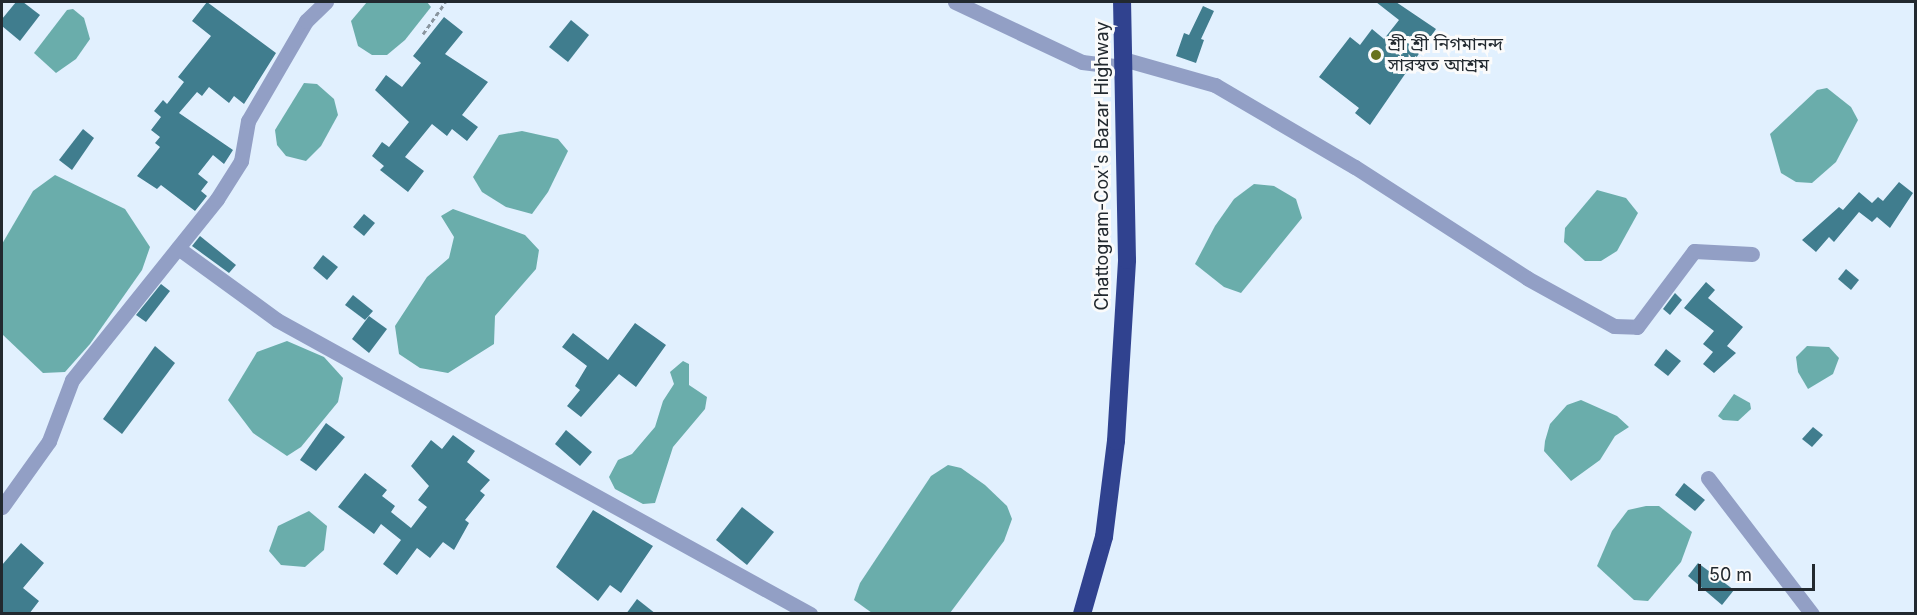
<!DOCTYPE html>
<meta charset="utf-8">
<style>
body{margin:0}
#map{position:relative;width:1917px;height:615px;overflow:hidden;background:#e1f0fe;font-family:Inter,"Noto Sans Bengali",sans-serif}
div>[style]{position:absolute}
.water>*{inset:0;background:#6aadab}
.building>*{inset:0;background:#407d8e}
.path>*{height:3px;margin-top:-1.5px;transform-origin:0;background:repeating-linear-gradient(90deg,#89959f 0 4.5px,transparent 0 7.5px)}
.street>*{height:15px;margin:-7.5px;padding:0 7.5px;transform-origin:7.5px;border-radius:7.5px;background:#929fc5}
.highway>*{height:18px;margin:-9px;padding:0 9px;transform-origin:9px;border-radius:9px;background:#30428f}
.dots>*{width:16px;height:16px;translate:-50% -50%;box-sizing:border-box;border:3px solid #fbfbfb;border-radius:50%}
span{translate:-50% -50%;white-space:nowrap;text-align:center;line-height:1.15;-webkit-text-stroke:6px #fbfbfb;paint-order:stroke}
.poi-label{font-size:18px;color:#22292f}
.left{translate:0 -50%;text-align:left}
.street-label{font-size:18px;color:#22292f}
.frame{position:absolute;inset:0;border:3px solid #22292f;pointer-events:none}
.scale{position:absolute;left:1698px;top:564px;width:117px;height:27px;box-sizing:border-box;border:3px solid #22292f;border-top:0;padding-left:8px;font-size:18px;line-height:21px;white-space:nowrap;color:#22292f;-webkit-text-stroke:4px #fbfbfb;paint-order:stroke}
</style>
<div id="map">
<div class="water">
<i style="clip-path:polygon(367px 2px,427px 2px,431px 7px,405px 40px,387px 55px,372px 55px,358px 46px,351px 21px)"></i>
<i style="clip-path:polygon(73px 9px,84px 18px,90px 39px,76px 59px,56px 73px,34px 53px,67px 10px)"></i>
<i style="clip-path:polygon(304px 83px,317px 84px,334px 99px,338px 115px,321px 146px,306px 161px,286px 156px,277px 145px,275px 130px)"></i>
<i style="clip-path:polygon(1827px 88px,1851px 107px,1858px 120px,1836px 162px,1812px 183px,1796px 182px,1781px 173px,1770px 134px,1817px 90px)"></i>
<i style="clip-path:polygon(522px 131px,558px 139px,568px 151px,548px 192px,532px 214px,506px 207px,482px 192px,473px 177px,499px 135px)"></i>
<i style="clip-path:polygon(55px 175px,125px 209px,150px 247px,142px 270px,90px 344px,65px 372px,43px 373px,2px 334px,2px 244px,33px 191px)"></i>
<i style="clip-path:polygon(1254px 184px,1274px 186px,1296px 199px,1302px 218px,1241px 293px,1224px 287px,1195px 264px,1215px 226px,1234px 199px)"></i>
<i style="clip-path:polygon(1597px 190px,1626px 198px,1638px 213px,1617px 251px,1601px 261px,1585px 261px,1564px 242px,1565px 228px)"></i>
<i style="clip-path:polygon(453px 209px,525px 235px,539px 250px,536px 269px,495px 316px,494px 344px,448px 373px,420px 368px,399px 354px,395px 326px,427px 277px,449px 258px,454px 237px,441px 216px)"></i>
<i style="clip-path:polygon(287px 341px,324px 357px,343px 378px,338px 402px,301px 447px,287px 456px,253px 433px,228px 400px,257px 352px)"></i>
<i style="clip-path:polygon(1807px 346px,1829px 347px,1839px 358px,1833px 374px,1808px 389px,1798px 372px,1796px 357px)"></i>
<i style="clip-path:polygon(683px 361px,689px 364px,689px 385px,707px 397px,705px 409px,673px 447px,655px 503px,643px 504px,615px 489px,609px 477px,618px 460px,632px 454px,655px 427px,663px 401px,674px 384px,670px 372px)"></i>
<i style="clip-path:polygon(1734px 394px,1750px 403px,1751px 409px,1738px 421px,1723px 420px,1718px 416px)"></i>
<i style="clip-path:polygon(1581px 400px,1617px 416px,1629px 427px,1615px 436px,1600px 460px,1571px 481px,1544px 451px,1545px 441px,1550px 424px,1567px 405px)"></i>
<i style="clip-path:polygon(948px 465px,961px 468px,985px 485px,1007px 506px,1012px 519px,1004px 541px,950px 613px,872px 613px,854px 600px,860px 583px,931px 476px)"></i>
<i style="clip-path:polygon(1646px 506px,1659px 506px,1692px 532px,1681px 562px,1648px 601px,1634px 600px,1597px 566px,1612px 531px,1628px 510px)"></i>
<i style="clip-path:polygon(309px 511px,327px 526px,324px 550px,305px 567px,281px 565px,269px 551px,278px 526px)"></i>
</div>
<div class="building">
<i style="clip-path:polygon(16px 2px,23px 2px,40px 15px,20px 41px,2px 26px,2px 19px)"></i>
<i style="clip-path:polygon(207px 2px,276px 53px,244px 104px,234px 96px,229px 103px,209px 87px,202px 96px,197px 92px,179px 113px,233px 150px,224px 164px,213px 155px,198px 174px,208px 182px,201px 191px,207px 196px,195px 211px,161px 185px,157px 189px,137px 176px,160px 147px,155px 143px,160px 137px,151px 130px,161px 117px,154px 111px,163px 100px,167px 104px,184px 82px,178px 77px,211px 36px,192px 21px)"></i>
<i style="clip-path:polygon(1376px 2px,1396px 2px,1436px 29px,1370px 125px,1355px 113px,1359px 108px,1319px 77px,1350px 37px,1360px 45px,1372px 29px,1384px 39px,1399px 20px)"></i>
<i style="clip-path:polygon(1203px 6px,1214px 11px,1201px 39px,1204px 40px,1196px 63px,1176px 56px,1184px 33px,1189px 35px)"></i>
<i style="clip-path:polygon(444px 17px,463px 32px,445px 54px,488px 82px,462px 115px,478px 127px,467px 141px,452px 129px,447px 136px,432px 124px,405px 157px,424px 171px,408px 192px,380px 170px,384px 166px,372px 156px,382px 142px,389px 147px,409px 122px,375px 90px,386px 75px,402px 87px,421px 63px,413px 56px)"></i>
<i style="clip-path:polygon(571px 20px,589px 35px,568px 62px,549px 47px)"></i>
<i style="clip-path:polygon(83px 129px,94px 138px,72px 170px,59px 160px)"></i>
<i style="clip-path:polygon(1899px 182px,1913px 193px,1890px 228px,1877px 217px,1872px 222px,1859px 212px,1834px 242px,1829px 237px,1816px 252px,1802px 240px,1839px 207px,1843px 210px,1859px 192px,1872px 203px,1878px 197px,1883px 201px)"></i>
<i style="clip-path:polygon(364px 214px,375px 223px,364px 236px,353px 227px)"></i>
<i style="clip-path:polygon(200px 236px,236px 265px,229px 273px,192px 246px)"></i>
<i style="clip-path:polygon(323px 255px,338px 267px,327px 280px,313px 268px)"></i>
<i style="clip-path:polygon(1846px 269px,1859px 280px,1851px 290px,1838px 279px)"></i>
<i style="clip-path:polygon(1706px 282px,1715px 290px,1708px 298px,1743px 327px,1727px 346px,1736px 353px,1714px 373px,1703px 364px,1713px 352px,1703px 344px,1714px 331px,1684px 308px)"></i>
<i style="clip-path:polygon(161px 284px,170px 291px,146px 322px,136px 315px)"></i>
<i style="clip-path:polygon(1675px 293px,1682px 300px,1670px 315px,1663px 309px)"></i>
<i style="clip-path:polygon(353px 295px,373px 311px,365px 320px,345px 305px)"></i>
<i style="clip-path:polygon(369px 316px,387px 329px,369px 353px,352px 339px)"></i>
<i style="clip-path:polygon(635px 323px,666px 345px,636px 387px,619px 374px,581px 417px,567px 406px,580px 390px,575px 386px,587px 366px,562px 347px,573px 333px,608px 360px)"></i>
<i style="clip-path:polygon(155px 346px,175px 363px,122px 434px,103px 419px)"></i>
<i style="clip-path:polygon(1666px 349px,1681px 361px,1668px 376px,1654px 365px)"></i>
<i style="clip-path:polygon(326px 423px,345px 437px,316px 471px,300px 460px)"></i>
<i style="clip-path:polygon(1813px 427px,1823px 435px,1812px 447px,1802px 439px)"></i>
<i style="clip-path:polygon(566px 430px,592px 452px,580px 466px,555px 444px)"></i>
<i style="clip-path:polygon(453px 435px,475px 451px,467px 462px,490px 480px,480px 491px,485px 495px,465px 520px,469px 523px,454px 550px,443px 542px,430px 558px,417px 548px,397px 575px,383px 564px,401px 540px,381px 524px,374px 534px,338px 507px,365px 473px,387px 490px,382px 496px,395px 506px,391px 512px,411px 528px,427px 507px,418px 500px,429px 486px,411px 466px,431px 440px,442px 449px)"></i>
<i style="clip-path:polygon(1684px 483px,1705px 500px,1695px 511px,1675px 495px)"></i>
<i style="clip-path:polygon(742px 507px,774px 532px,747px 565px,716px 540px)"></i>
<i style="clip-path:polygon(593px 510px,653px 546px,621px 593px,610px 585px,598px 601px,556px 567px)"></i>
<i style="clip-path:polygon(21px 543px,44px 563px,23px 588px,39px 601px,29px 614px,2px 614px,2px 565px)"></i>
<i style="clip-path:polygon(1698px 563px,1734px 590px,1722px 605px,1688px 576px)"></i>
<i style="clip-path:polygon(637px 599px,656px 614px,626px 614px)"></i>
</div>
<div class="path">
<i style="left:423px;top:34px;width:39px;rotate:-55deg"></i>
</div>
<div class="street">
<i style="left:955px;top:2px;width:140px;rotate:25.3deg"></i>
<i style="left:1082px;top:62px;width:41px;rotate:7deg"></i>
<i style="left:1123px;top:59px;width:96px;rotate:15.8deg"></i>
<i style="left:1215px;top:85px;width:162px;rotate:30.4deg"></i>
<i style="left:1355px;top:167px;width:205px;rotate:32.8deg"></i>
<i style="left:1527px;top:278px;width:99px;rotate:28.9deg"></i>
<i style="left:1614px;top:326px;width:23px;rotate:2deg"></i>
<i style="left:1637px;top:327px;width:95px;rotate:-53.1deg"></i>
<i style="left:1694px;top:251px;width:58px;rotate:3deg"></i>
<i style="left:178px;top:248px;width:122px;rotate:36deg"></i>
<i style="left:277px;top:320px;width:609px;rotate:28.88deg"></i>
<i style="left:1708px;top:478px;width:171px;rotate:52.6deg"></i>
<i style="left:2px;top:507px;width:81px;rotate:-54.5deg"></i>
<i style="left:49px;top:441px;width:65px;rotate:-69.3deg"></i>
<i style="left:72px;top:380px;width:232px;rotate:-51.3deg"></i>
<i style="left:217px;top:199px;width:45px;rotate:-57.7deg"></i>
<i style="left:241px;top:161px;width:41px;rotate:-80.1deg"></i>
<i style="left:248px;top:121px;width:116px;rotate:-59.9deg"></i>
<i style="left:306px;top:21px;width:28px;rotate:-44deg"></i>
</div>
<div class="highway">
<i style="left:1082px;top:614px;width:80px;rotate:-74.1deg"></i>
<i style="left:1104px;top:537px;width:97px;rotate:-82.9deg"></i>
<i style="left:1116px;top:441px;width:181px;rotate:-86.5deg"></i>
<i style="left:1127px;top:260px;width:258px;rotate:-91.1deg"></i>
</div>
<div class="dots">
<i style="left:1376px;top:55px;background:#67731e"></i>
</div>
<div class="poi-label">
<span class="left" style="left:1388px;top:55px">শ্রী শ্রী নিগমানন্দ<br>সারস্বত আশ্রম</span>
</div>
<div class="street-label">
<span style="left:1102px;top:166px;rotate:-90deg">Chattogram-Cox's Bazar Highway</span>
</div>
<div class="frame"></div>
<div class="scale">50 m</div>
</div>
